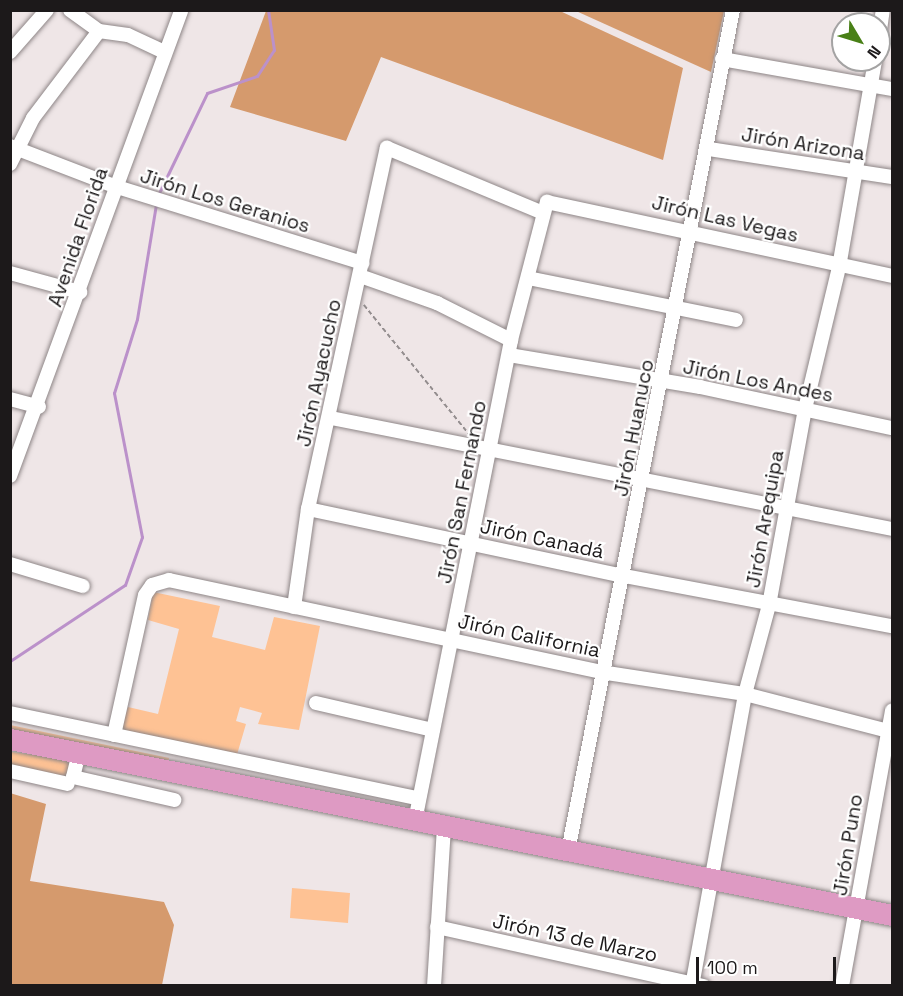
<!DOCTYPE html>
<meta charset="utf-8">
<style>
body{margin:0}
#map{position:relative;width:903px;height:996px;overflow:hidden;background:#efe6e7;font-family:"Space Grotesk",sans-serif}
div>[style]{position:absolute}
.green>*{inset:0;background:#fec294}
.forest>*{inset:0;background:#d59a6d}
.stream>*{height:3px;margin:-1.5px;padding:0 1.5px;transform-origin:1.5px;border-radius:1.5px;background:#bb91ca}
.path>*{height:1.5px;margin-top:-0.75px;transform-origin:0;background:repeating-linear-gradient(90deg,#938d8e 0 4.5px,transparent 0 7.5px)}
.roads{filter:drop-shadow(0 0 2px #8e8687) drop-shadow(0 0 2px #8e8687)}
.minor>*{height:14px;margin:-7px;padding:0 7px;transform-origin:7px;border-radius:7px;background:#fff}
.highway>*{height:21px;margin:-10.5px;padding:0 10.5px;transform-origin:10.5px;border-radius:10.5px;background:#de9ac3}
span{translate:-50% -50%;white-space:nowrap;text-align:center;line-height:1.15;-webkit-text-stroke:4.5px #fff;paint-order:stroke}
.street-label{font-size:20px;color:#1c191a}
.frame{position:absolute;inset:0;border:12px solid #1c191a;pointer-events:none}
.north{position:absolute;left:831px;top:12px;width:60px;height:60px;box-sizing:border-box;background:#fff;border:2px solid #a4a3a3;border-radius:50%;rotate:128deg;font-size:16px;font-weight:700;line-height:24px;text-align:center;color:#1c191a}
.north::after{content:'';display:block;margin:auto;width:21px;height:27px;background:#498017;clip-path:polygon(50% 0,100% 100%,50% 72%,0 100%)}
.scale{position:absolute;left:696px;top:957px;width:140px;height:27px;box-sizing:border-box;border:3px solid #1c191a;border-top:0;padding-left:8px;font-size:18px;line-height:21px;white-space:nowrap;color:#1c191a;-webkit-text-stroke:4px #fff;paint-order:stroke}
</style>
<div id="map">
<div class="green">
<i style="clip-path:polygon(153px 592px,220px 606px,212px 637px,265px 650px,274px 617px,320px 626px,299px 730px,258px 724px,262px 713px,240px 707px,236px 721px,246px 724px,236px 758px,120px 730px,128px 707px,158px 714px,179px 629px,148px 620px)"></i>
<i style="clip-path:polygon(10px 725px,169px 758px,168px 764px,11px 732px)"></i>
<i style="clip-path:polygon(11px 752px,76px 760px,73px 777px,11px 769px)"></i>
<i style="clip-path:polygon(292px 888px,350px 893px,348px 923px,290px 918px)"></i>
</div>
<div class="forest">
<i style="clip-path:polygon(266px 11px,560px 11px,683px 68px,663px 160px,381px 57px,346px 141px,230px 107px)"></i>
<i style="clip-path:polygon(576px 11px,724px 11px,711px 72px)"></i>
<i style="clip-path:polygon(10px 793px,46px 804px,30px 881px,164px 902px,174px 925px,162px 985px,11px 985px)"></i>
</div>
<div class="stream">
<i style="left:158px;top:195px;width:113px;rotate:-64.3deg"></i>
<i style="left:207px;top:93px;width:53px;rotate:-18.8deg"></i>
<i style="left:257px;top:76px;width:31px;rotate:-57deg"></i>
<i style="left:274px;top:50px;width:40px;rotate:-98.5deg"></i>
<i style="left:10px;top:661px;width:138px;rotate:-33.5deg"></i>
<i style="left:125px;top:585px;width:51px;rotate:-70.5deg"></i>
<i style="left:142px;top:537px;width:147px;rotate:-101deg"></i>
<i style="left:114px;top:393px;width:77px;rotate:-72.7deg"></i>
<i style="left:137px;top:319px;width:117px;rotate:-80.6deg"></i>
</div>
<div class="path">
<i style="left:364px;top:305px;width:166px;rotate:50.9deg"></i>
</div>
<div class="roads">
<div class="minor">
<i style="left:70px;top:10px;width:36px;rotate:36deg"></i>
<i style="left:99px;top:31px;width:29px;rotate:8deg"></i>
<i style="left:128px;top:35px;width:38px;rotate:25deg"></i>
<i style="left:879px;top:37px;width:27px;rotate:-82deg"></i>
<i style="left:10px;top:52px;width:56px;rotate:-48.6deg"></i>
<i style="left:722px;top:59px;width:173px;rotate:10deg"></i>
<i style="left:10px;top:146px;width:115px;rotate:21deg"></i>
<i style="left:117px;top:187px;width:257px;rotate:17.2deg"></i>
<i style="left:709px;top:149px;width:185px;rotate:8.7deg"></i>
<i style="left:10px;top:164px;width:51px;rotate:-63.4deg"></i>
<i style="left:33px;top:118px;width:109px;rotate:-52.8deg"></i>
<i style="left:10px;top:273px;width:73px;rotate:15.2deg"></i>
<i style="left:360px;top:276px;width:82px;rotate:19.3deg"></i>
<i style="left:437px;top:303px;width:83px;rotate:26.6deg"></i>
<i style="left:528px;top:278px;width:212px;rotate:11.4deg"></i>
<i style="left:509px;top:355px;width:194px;rotate:9.5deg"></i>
<i style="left:700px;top:387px;width:196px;rotate:12.1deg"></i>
<i style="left:10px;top:399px;width:30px;rotate:15deg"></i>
<i style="left:331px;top:418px;width:572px;rotate:11.19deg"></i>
<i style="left:10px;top:476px;width:496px;rotate:-69.8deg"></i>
<i style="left:308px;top:509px;width:323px;rotate:12deg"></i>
<i style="left:624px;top:576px;width:273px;rotate:10.6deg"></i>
<i style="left:10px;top:564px;width:76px;rotate:16.8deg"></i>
<i style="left:294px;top:607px;width:99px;rotate:-81.9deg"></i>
<i style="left:308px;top:509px;width:370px;rotate:-77.7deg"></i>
<i style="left:387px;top:148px;width:169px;rotate:22.6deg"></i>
<i style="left:316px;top:703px;width:120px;rotate:13deg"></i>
<i style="left:10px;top:713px;width:417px;rotate:11.8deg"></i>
<i style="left:114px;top:735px;width:143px;rotate:-77.5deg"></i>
<i style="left:145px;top:595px;width:12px;rotate:-55deg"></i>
<i style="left:152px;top:585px;width:18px;rotate:-16deg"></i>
<i style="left:169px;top:580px;width:448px;rotate:12deg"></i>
<i style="left:607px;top:673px;width:140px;rotate:8.7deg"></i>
<i style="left:745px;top:694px;width:152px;rotate:14.5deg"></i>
<i style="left:79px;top:753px;width:25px;rotate:104deg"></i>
<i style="left:73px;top:777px;width:104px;rotate:12.8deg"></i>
<i style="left:10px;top:771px;width:59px;rotate:12.6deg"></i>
<i style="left:415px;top:821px;width:490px;rotate:-78.7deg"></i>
<i style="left:511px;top:340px;width:143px;rotate:-75.4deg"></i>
<i style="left:547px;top:202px;width:353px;rotate:12.1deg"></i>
<i style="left:568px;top:851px;width:857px;rotate:-78.9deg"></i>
<i style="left:437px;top:927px;width:273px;rotate:12.5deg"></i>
<i style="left:434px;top:986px;width:159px;rotate:-86.4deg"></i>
<i style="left:692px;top:986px;width:297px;rotate:-79.7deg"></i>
<i style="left:745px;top:694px;width:92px;rotate:-74.9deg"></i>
<i style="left:769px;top:605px;width:199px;rotate:-79.6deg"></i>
<i style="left:805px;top:409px;width:146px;rotate:-76.5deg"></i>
<i style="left:839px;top:267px;width:210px;rotate:-80.1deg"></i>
<i style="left:842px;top:986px;width:280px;rotate:-79.7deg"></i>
</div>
<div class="highway">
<i style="left:10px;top:739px;width:899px;rotate:11.28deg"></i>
</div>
</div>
<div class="street-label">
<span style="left:803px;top:144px;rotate:9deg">Jirón Arizona</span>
<span style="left:225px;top:201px;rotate:17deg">Jirón Los Geranios</span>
<span style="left:725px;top:219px;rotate:13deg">Jirón Las Vegas</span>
<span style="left:78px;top:237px;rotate:-71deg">Avenida Florida</span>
<span style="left:319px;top:373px;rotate:-78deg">Jirón Ayacucho</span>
<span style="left:758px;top:381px;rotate:11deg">Jirón Los Andes</span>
<span style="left:634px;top:428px;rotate:-79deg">Jirón Huanuco</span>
<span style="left:462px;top:492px;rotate:-79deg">Jirón San Fernando</span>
<span style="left:765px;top:519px;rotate:-80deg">Jirón Arequipa</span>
<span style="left:542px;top:539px;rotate:12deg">Jirón Canadá</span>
<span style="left:529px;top:636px;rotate:12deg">Jirón California</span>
<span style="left:848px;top:845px;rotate:-81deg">Jirón Puno</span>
<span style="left:575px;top:938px;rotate:12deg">Jirón 13 de Marzo</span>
</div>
<div class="frame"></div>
<div class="north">N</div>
<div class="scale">100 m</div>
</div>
